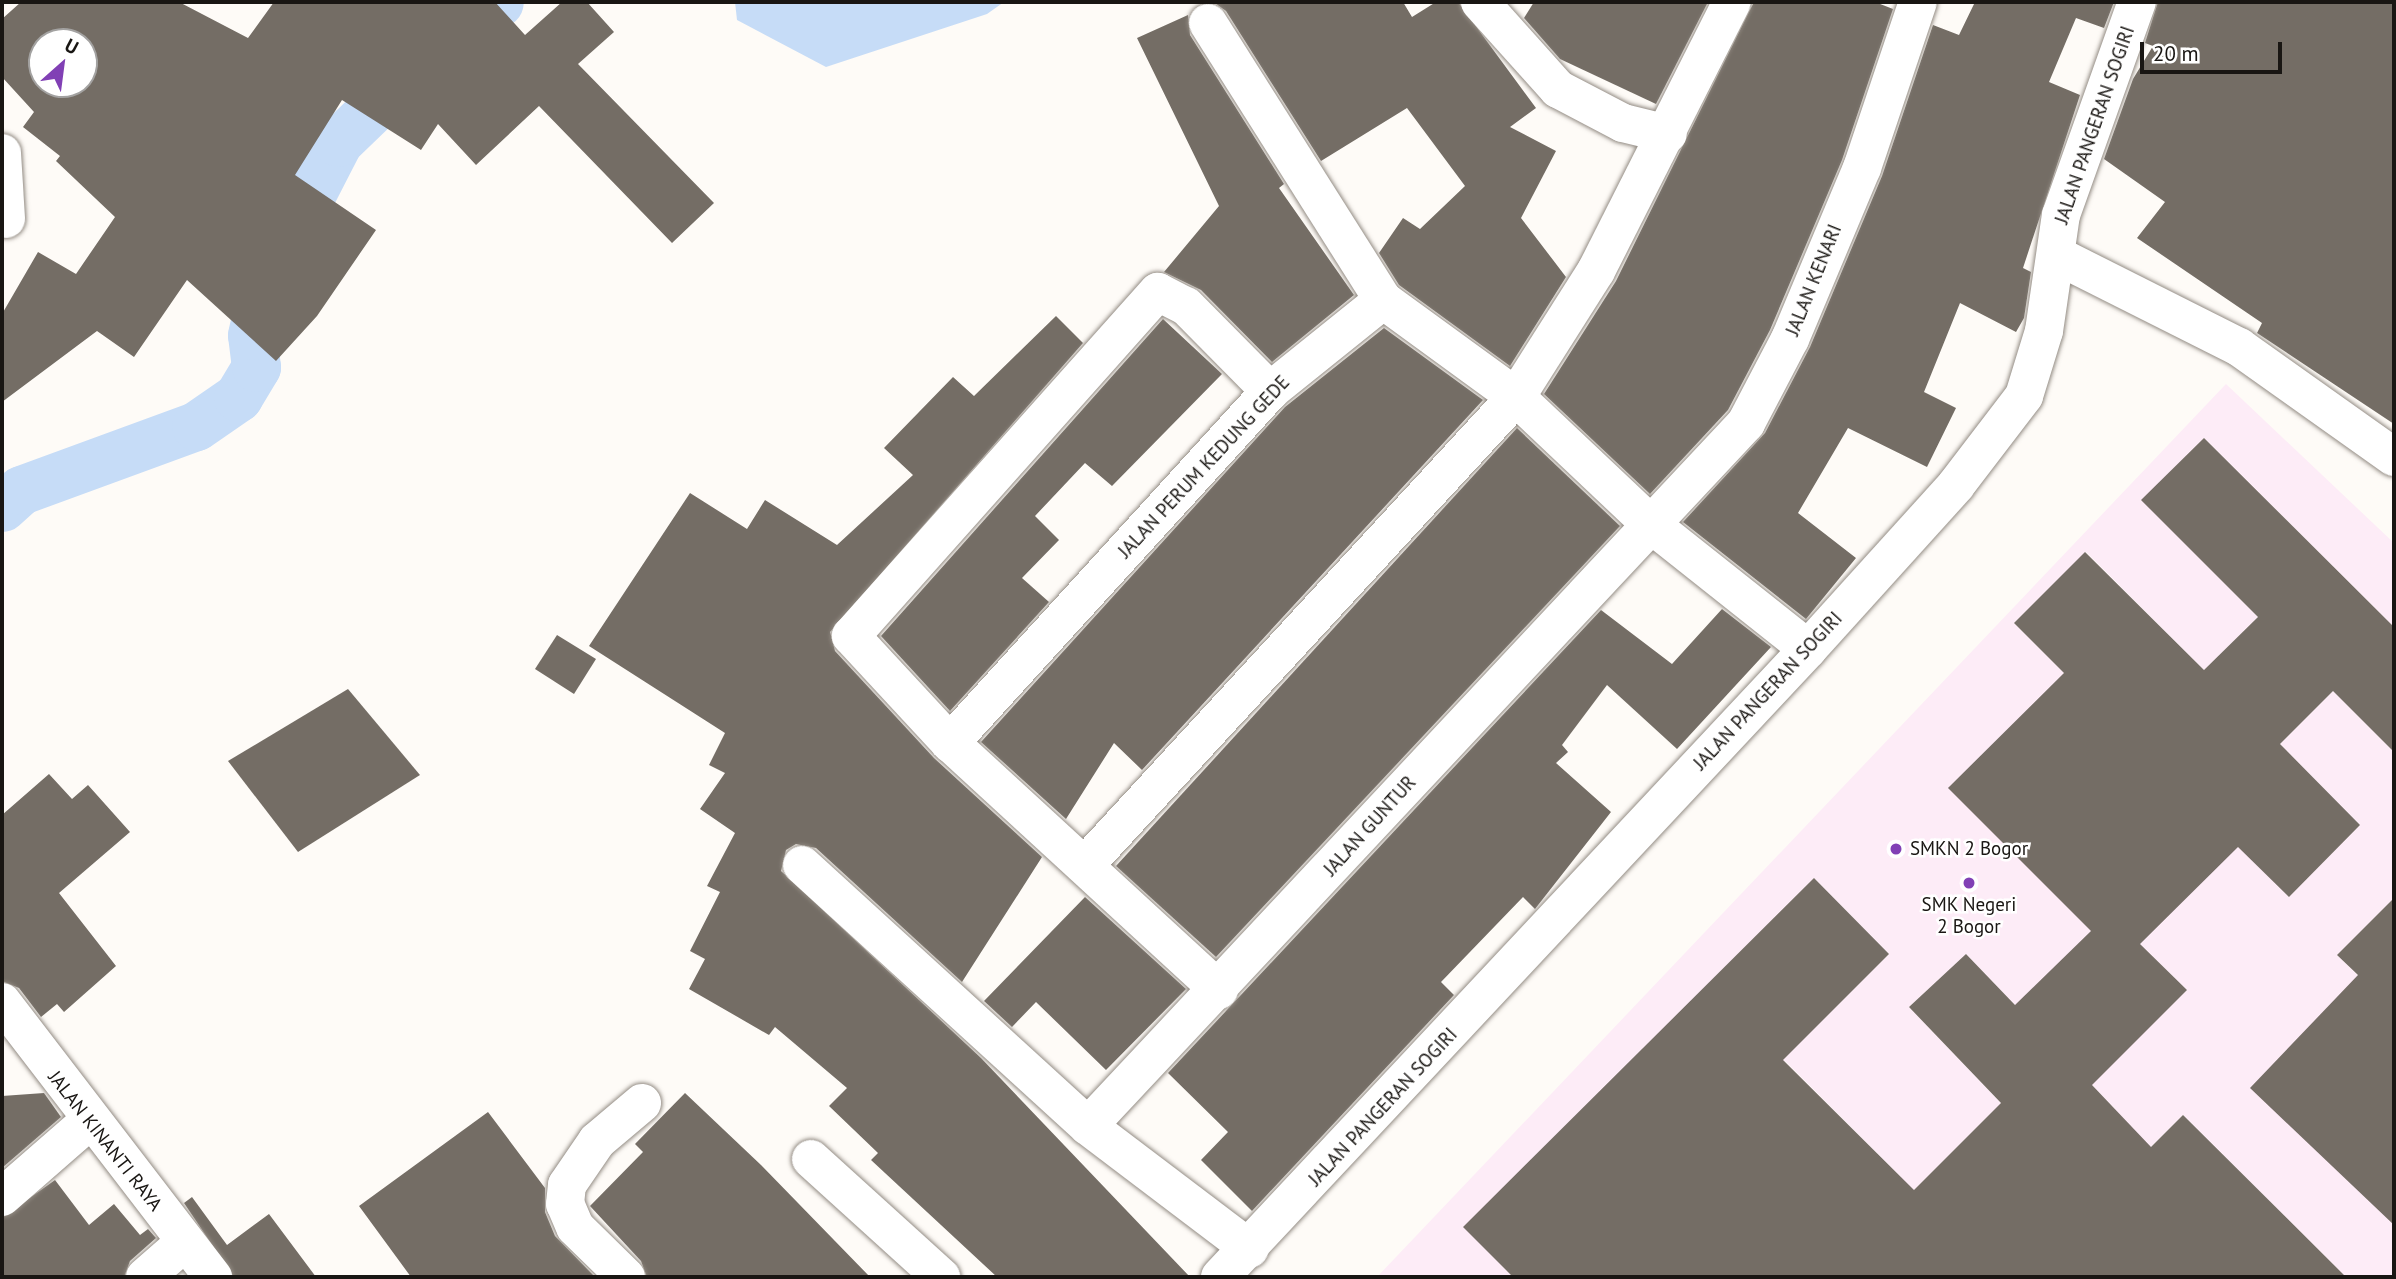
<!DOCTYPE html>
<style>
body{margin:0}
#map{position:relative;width:2396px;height:1279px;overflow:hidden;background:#fefbf7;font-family:"PT Sans",sans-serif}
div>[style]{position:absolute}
.education>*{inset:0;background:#fdecf7}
.water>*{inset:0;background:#c6dcf7}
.canal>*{height:49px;margin:-24.5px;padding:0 24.5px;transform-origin:24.5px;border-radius:24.5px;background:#c6dcf7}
.building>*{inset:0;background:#746d65}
.roads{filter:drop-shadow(0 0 2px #938c84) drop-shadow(0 0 2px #938c84)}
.minor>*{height:38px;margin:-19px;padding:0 19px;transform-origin:19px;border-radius:19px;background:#fff}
.tertiary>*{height:38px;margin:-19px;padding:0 19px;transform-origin:19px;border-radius:19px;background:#fff}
.dots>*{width:19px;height:19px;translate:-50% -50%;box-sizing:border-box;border:4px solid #fff;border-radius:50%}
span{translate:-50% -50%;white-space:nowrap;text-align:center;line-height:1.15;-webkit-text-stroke:5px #fff;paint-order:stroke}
.street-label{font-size:19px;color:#191613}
.poi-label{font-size:19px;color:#191613}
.left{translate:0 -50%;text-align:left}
.frame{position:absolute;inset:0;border:4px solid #191613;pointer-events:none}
.north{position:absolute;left:28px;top:28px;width:70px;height:70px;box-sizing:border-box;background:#fff;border:2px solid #a3a2a1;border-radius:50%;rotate:28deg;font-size:19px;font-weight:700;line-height:28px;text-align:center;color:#191613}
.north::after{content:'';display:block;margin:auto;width:24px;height:32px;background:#8140b5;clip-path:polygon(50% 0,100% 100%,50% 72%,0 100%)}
.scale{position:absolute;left:2140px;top:42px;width:142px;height:32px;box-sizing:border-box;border:4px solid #191613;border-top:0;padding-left:9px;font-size:21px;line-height:24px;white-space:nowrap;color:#191613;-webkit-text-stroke:5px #fff;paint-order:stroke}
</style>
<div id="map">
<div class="education">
<i style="clip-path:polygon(evenodd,2226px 384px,2394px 543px,2394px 627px,2204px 438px,2142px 500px,2258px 617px,2204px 670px,2086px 552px,2014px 623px,2289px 897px,2360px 825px,2280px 744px,2333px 691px,2394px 752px,2394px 898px,2337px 955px,2381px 998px,2394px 986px,2365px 1022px,2394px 1051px,2394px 1277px,2346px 1277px,2183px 1115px,2107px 1190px,2195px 1277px,2125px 1277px,2069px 1222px,2013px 1277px,1943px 1277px,2052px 1169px,1993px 1111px,1827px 1277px,1800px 1277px,1901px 1177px,1785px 1061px,1565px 1277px,1889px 954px,1814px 878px,1464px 1227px,1513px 1277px,1377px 1277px,2226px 384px,2145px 949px,2187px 990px,2129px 1047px,2145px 949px,2226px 384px,1966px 954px,2115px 1109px,2058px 1163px,1909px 1007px,1966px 954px)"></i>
</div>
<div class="water">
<i style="clip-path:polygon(735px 2px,1004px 2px,987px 14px,826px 67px,737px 20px)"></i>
</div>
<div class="canal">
<i style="left:2px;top:507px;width:25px;rotate:-42deg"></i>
<i style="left:21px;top:490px;width:186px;rotate:-20.1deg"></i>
<i style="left:196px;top:426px;width:51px;rotate:-34.6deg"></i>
<i style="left:238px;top:397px;width:35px;rotate:-59deg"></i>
<i style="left:256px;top:367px;width:32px;rotate:-97deg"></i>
<i style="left:252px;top:335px;width:46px;rotate:-77.5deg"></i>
<i style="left:262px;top:290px;width:166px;rotate:-62.8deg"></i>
<i style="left:338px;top:142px;width:160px;rotate:-44deg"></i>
<i style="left:453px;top:31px;width:54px;rotate:-32.2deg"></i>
</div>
<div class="building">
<i style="clip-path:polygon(evenodd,21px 2px,179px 2px,248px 38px,274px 2px,495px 2px,525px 35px,562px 2px,587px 2px,614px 32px,578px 64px,714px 203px,672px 243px,539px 106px,476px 165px,438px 124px,421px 150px,342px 100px,295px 175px,376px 230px,317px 316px,276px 361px,187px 280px,134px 357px,97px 331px,2px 402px,2px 314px,38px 252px,76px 274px,115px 217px,56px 161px,60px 156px,23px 127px,34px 112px,2px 77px,2px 19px,21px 2px,42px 42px,84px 42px,84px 84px,42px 84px,42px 42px)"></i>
<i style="clip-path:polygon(1403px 2px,1412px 17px,1436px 2px,1458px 2px,1536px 108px,1510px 127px,1556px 151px,1521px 218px,1566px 277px,1510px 366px,1399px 285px,1379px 253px,1403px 218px,1420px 229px,1465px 186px,1407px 108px,1321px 161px,1226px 11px,1215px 3px)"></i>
<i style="clip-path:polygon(1534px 2px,1708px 2px,1656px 104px,1560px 59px,1524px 18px)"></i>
<i style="clip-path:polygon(1754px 2px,1875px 2px,1893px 9px,1842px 160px,1770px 330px,1728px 410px,1650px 494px,1544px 394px,1616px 281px)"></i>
<i style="clip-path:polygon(1975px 2px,2114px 2px,2104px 28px,2076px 18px,2049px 82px,2080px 95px,2023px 268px,2031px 272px,2024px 318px,2016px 332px,1960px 303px,1924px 392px,1956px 408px,1927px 467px,1848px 428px,1798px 513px,1856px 558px,1806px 619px,1683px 522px,1765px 433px,1810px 347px,1882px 176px,1933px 25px,1959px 35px)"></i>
<i style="clip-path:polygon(2158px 2px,2394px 2px,2394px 424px,2257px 333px,2262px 323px,2137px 238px,2165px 202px,2104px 159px,2133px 79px,2153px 46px,2145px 43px)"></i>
<i style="clip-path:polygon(1188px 15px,1190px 35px,1284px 184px,1279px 188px,1354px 295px,1272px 362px,1201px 290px,1164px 272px,1219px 206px,1137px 38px)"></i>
<i style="clip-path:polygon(1056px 316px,1083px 343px,830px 632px,835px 651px,934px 758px,1042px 857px,962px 982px,816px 848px,796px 844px,786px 850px,781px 871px,981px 1058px,1190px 1277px,997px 1277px,871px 1160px,878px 1153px,829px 1106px,847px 1088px,775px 1027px,769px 1035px,689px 989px,705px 959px,690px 951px,720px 892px,707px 886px,735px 833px,700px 809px,725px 773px,709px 765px,725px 733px,589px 646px,690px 493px,747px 529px,765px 500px,837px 545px,913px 475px,884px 448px,953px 377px,974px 396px)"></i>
<i style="clip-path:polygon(1163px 319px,1222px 374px,1112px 486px,1085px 463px,1035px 516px,1059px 540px,1022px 578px,1049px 602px,950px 711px,881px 636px)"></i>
<i style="clip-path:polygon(1384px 328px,1483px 400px,1142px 770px,1114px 743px,1066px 819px,981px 742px,1285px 407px)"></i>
<i style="clip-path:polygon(1517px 428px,1620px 526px,1216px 957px,1116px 866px)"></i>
<i style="clip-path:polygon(2204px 438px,2394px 627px,2394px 752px,2333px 691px,2280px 744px,2360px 825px,2289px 897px,2238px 847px,2140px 944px,2187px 990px,2092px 1085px,2151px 1147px,2183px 1115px,2346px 1277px,1513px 1277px,1463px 1227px,1814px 878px,1889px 954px,1783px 1060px,1914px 1190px,2001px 1103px,1909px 1007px,1966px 954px,2015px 1005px,2091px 931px,1948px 788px,2064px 673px,2014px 623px,2085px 552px,2204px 670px,2258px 617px,2141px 500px)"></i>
<i style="clip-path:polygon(1722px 609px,1771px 647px,1677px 749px,1607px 685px,1562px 745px,1568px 752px,1556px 763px,1611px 812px,1535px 909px,1523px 897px,1441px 982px,1454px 995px,1252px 1211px,1201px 1160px,1228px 1132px,1168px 1073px,1601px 610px,1672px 664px)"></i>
<i style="clip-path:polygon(557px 635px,596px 659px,574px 694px,535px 669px)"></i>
<i style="clip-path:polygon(348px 689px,420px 775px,298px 852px,228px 761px)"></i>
<i style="clip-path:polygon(49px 774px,72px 799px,88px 785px,130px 832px,59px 893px,116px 966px,64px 1012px,57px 1004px,41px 1017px,19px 988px,2px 981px,2px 815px)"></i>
<i style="clip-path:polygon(1085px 897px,1186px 989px,1106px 1070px,1036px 1002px,1012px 1027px,984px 1001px)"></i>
<i style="clip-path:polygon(2394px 898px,2394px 1225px,2250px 1088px,2358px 975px,2337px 955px)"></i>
<i style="clip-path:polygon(44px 1093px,61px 1117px,2px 1168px,2px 1096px)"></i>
<i style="clip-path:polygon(685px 1093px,761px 1165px,870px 1277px,647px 1277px,641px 1261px,590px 1206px,643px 1152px,635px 1144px)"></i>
<i style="clip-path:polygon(488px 1112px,545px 1188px,545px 1212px,555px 1236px,595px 1277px,411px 1277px,359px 1206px)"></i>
<i style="clip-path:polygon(55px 1180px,89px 1225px,114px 1204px,140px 1235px,148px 1229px,156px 1238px,130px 1261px,124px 1277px,2px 1277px,2px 1218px)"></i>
<i style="clip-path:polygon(192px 1197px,227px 1245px,269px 1214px,316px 1277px,234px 1277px,184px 1203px)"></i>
</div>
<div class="roads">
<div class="minor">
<i style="left:1480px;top:2px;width:117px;rotate:48.1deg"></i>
<i style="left:1558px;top:89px;width:73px;rotate:27.6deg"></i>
<i style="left:1623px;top:123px;width:46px;rotate:13.7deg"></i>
<i style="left:1208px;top:23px;width:328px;rotate:57.7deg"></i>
<i style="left:2px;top:153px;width:66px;rotate:86.5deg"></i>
<i style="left:2058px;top:256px;width:203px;rotate:26.7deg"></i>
<i style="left:2239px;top:347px;width:190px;rotate:35.4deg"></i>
<i style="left:950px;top:743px;width:476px;rotate:-47.7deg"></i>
<i style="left:1270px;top:391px;width:145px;rotate:-38.8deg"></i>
<i style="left:1383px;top:300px;width:165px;rotate:36.1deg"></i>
<i style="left:1516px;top:397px;width:182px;rotate:43.4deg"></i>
<i style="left:1648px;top:522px;width:204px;rotate:38.4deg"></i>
<i style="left:802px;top:865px;width:387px;rotate:42.4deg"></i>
<i style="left:1088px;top:1126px;width:203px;rotate:37.2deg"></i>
<i style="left:1085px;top:865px;width:636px;rotate:-47.36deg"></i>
<i style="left:1516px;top:397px;width:149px;rotate:-57.6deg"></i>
<i style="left:1596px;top:271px;width:301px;rotate:-63.2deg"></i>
<i style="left:1219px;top:990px;width:365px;rotate:-137.4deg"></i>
<i style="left:950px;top:743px;width:146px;rotate:-132.8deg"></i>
<i style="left:851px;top:636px;width:461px;rotate:-48.3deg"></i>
<i style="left:1158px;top:292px;width:31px;rotate:27deg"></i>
<i style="left:1186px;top:306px;width:120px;rotate:45.3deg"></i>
<i style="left:2px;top:1002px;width:347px;rotate:52.5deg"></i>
<i style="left:1088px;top:1126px;width:963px;rotate:-46.89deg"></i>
<i style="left:1746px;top:423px;width:95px;rotate:-62.4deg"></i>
<i style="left:1790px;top:339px;width:186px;rotate:-67.2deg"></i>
<i style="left:1862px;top:168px;width:175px;rotate:-71.4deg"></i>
<i style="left:811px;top:1159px;width:176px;rotate:42.2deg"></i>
<i style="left:2px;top:1197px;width:116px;rotate:-41.1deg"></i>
<i style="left:145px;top:1277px;width:52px;rotate:-41.1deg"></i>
<i style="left:626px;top:1277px;width:71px;rotate:-135.6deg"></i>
<i style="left:575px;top:1227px;width:25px;rotate:-113deg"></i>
<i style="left:565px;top:1204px;width:19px;rotate:-84deg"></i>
<i style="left:567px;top:1185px;width:53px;rotate:-55.7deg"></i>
<i style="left:597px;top:1141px;width:59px;rotate:-40.2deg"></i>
</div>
<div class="tertiary">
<i style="left:1220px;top:1277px;width:860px;rotate:-46.88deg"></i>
<i style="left:1808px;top:649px;width:221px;rotate:-47.9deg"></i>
<i style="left:1956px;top:485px;width:112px;rotate:-52.6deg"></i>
<i style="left:2024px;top:396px;width:68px;rotate:-72.9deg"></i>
<i style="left:2044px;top:331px;width:117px;rotate:-81.7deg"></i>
<i style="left:2061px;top:215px;width:226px;rotate:-70.4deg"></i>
</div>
</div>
<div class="dots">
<i style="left:1896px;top:849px;background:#8140b5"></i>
<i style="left:1969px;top:883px;background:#8140b5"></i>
</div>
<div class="street-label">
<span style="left:2095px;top:125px;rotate:-71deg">JALAN PANGERAN SOGIRI</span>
<span style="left:1814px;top:280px;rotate:-68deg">JALAN KENARI</span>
<span style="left:1204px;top:467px;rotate:-47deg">JALAN PERUM KEDUNG GEDE</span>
<span style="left:1768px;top:691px;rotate:-47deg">JALAN PANGERAN SOGIRI</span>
<span style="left:1370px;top:826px;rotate:-48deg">JALAN GUNTUR</span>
<span style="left:1383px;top:1107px;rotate:-47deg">JALAN PANGERAN SOGIRI</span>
<span style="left:105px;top:1141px;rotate:52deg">JALAN KINANTI RAYA</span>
</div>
<div class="poi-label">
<span class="left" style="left:1910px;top:849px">SMKN 2 Bogor</span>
<span style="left:1969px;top:916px">SMK Negeri<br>2 Bogor</span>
</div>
<div class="frame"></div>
<div class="north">U</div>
<div class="scale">20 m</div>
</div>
